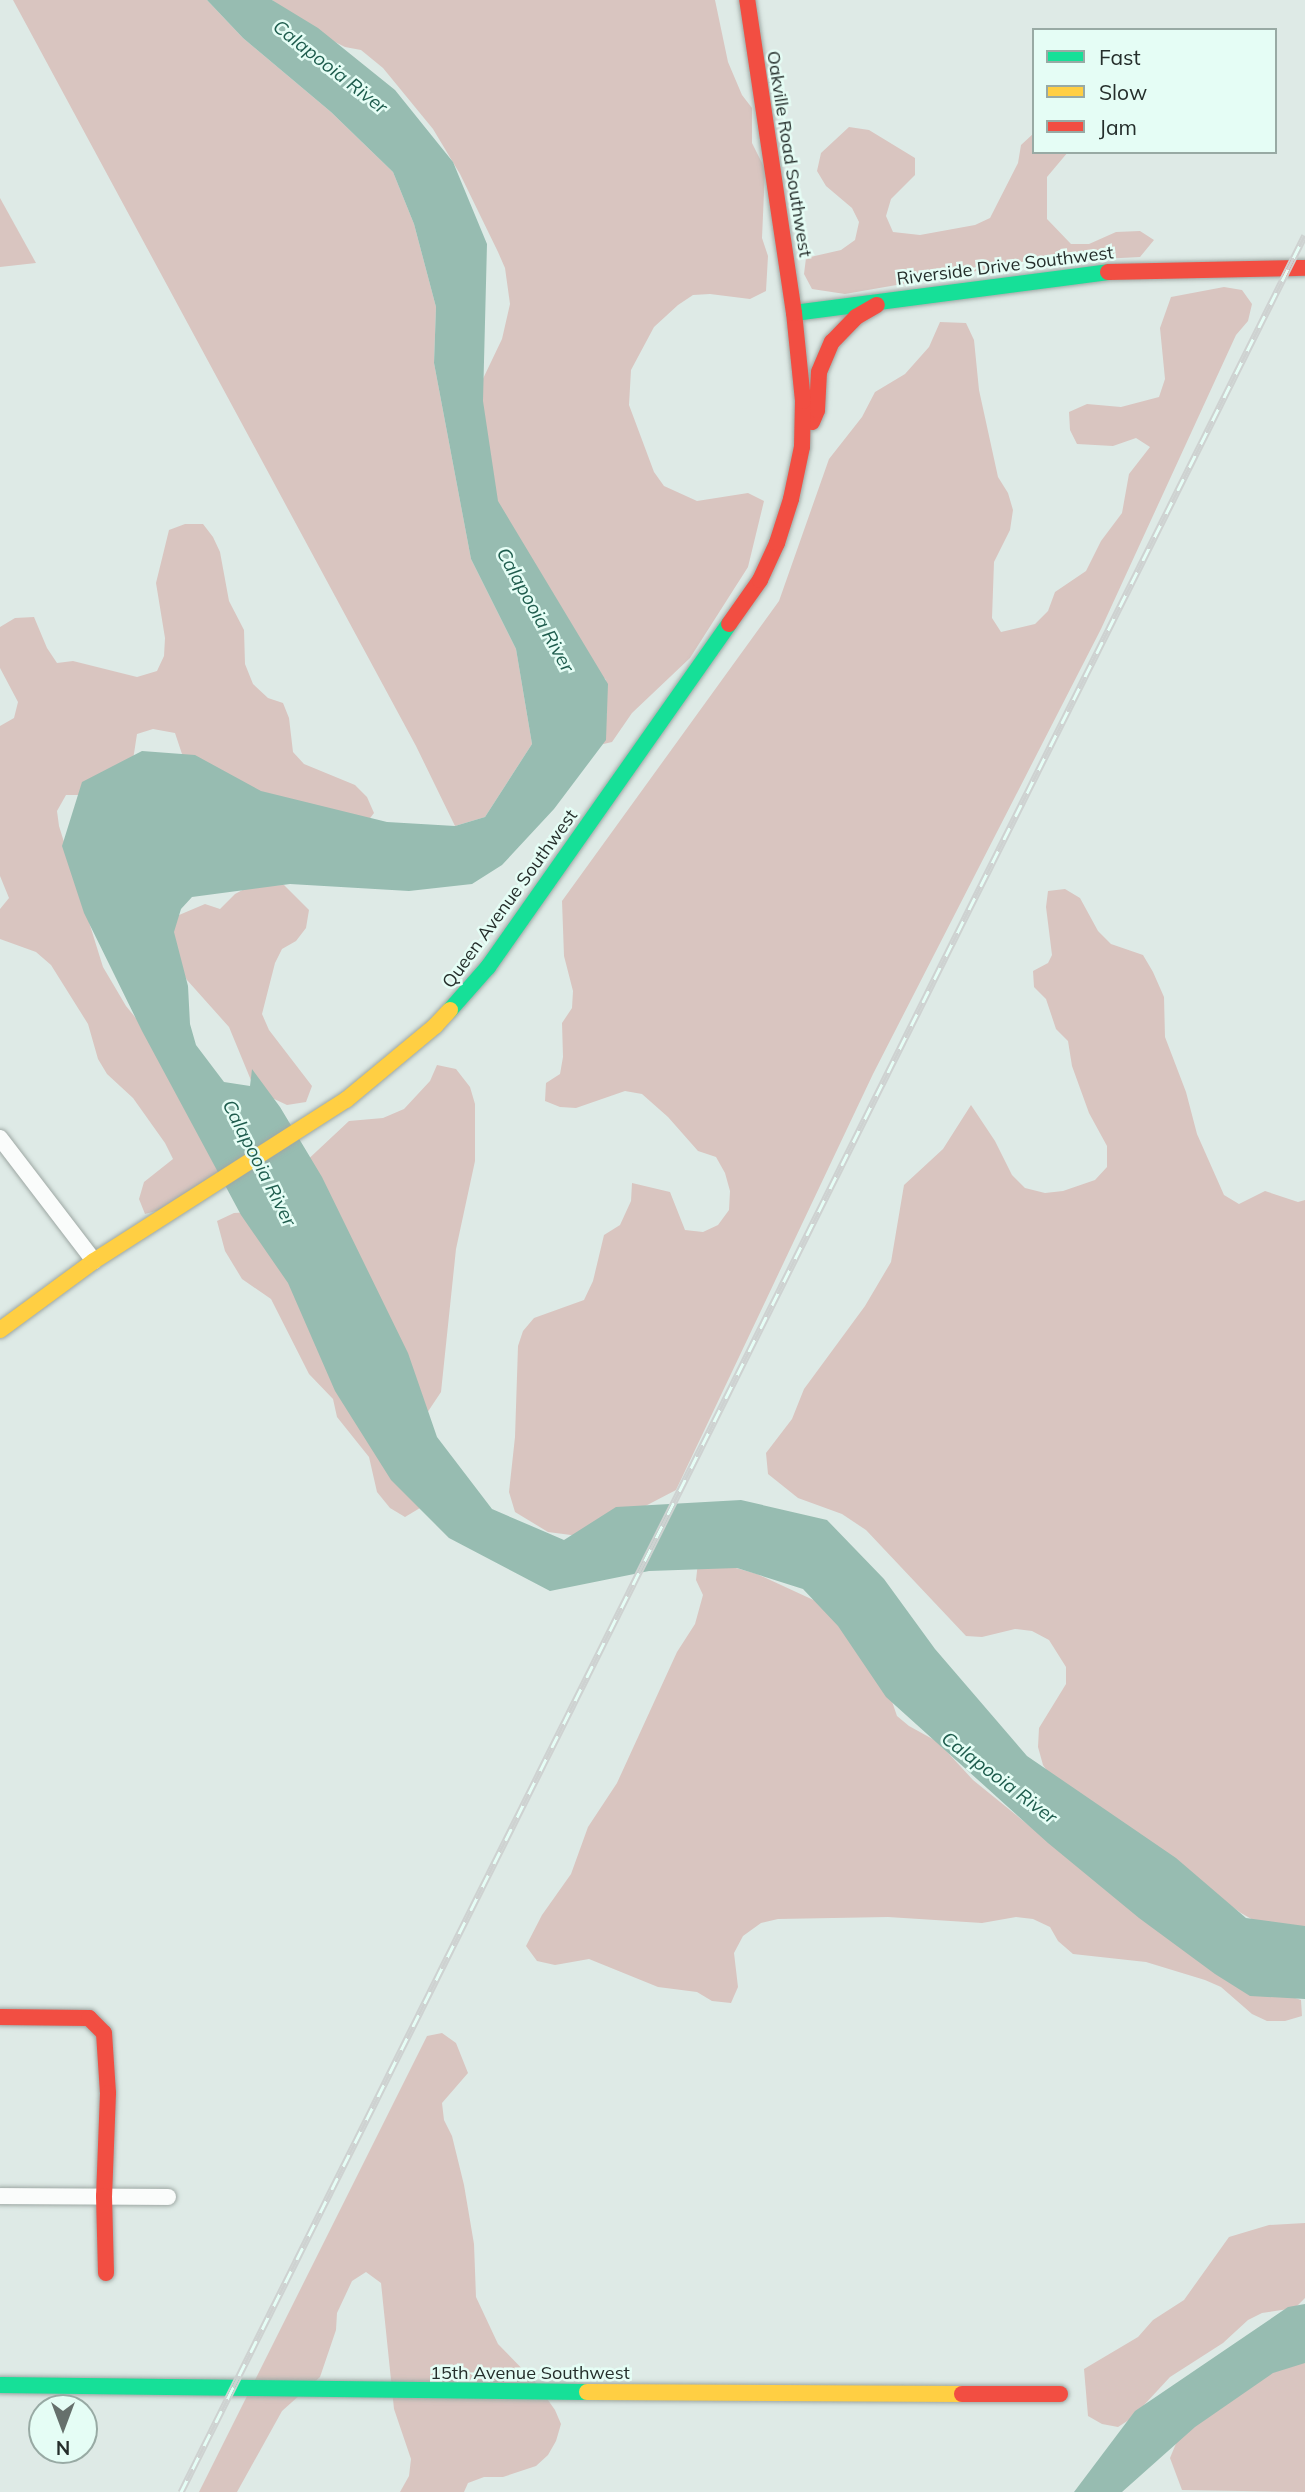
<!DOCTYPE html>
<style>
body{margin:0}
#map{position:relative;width:1305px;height:2492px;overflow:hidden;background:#deeae6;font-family:Mulish,sans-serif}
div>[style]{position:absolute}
.forest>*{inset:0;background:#d9c5c0}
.water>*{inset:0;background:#97bcb1}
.roads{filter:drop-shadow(0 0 2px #9da7a3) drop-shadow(0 0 2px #9da7a3)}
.street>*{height:16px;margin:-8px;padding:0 8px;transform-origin:8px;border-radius:8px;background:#fafcfb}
.fast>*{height:16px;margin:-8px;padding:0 8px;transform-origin:8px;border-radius:8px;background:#16e098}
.slow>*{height:16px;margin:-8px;padding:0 8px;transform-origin:8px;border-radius:8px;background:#ffcf43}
.jam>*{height:16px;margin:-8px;padding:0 8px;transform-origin:8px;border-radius:8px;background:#f24e42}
.rail>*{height:7px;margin-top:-3.5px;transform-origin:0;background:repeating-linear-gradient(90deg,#e5fdf5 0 13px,#ced2d1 0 26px);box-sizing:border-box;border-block:2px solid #ced2d1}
span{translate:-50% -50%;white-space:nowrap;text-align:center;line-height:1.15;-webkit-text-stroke:5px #e5fdf5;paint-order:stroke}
.street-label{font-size:18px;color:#252e2b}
.water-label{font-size:19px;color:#1e5c4d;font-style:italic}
.legend{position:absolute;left:1032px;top:28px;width:245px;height:126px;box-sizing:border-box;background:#e5fdf5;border:2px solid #98aaa4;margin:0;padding:9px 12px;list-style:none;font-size:21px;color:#252e2b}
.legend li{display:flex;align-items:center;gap:14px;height:35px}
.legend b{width:35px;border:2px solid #98aaa4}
.north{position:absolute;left:28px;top:2394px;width:70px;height:70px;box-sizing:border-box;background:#e5fdf5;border:2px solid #98aaa4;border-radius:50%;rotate:180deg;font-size:19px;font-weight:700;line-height:28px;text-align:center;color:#252e2b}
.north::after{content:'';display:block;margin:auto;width:24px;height:32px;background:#66706c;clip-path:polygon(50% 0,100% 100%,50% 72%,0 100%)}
</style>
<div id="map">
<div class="forest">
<i style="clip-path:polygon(13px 0,207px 0,243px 38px,331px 112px,393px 172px,414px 224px,436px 307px,434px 363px,471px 559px,516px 649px,532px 744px,485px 817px,455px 826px,416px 746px)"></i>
<i style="clip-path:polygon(272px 0,715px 0,728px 62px,742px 95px,752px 108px,752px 143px,765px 169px,762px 238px,768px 256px,766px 291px,750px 299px,710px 294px,693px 295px,678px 305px,654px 327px,631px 370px,629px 405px,654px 472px,664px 486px,697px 501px,748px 493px,764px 501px,748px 567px,690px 658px,632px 713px,612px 742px,595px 746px,598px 730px,607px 714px,606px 680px,571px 643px,494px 494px,480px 385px,502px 339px,510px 304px,505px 268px,498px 252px,460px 174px,433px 129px,383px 68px,361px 50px,345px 47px,313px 31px)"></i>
<i style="clip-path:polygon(849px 127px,869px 130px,915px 158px,915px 175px,891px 199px,886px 216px,893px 232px,920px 235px,975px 225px,990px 218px,1018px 163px,1021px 145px,1034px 133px,1034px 152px,1068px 152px,1047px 177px,1047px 219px,1071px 244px,1089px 244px,1116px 232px,1140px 231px,1154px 240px,1140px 257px,1023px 263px,845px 294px,812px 289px,804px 274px,806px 258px,841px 250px,855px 240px,859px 222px,852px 208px,826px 186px,817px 171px,821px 153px)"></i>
<i style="clip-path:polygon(0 198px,36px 263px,0 267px)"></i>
<i style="clip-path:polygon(1224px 287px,1242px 290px,1252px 304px,1248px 321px,1236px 335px,1101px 629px,873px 1074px,676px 1490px,586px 1537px,548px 1532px,515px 1512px,509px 1492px,515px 1437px,518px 1346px,523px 1331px,534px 1318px,584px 1300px,593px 1281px,604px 1235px,620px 1225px,631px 1201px,632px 1183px,670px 1192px,685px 1230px,703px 1232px,718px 1225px,729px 1210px,730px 1191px,725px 1173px,716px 1157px,698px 1151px,668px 1117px,642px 1094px,625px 1091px,576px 1108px,560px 1107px,545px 1101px,546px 1083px,560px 1074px,563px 1057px,562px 1023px,572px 1008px,573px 991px,564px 956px,562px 901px,779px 601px,829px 459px,862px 417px,875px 392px,905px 374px,929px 347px,940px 322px,966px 323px,974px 340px,979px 390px,998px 477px,1008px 493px,1013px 510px,1010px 530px,994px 562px,992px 618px,1001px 632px,1035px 624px,1048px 611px,1055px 592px,1086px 571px,1101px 541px,1122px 513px,1129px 474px,1150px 447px,1136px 438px,1113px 446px,1077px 444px,1070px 430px,1069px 412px,1087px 404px,1121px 407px,1159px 397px,1165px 379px,1160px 328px,1171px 297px)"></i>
<i style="clip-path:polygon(185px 524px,203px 524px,213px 537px,220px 552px,229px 601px,244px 630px,245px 664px,253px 684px,268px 698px,283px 703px,289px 718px,293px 752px,304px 764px,355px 785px,367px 797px,374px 813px,364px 826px,182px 772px,182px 754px,175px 733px,153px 729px,137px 734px,133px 760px,101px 795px,66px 795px,57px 811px,59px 826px,103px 967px,126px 1006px,148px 1033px,220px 1171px,163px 1209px,145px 1214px,139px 1199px,144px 1182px,173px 1159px,165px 1143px,133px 1098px,107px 1074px,98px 1059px,88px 1024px,51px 965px,36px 952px,0 939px,0 909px,9px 898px,0 876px,0 726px,14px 718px,18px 702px,0 668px,0 627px,15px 618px,34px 617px,47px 648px,57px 663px,73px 661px,137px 677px,157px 671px,164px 656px,165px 638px,156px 583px,169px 530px)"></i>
<i style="clip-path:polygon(284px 885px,309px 910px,306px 928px,296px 941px,282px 949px,275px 963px,262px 1014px,269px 1030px,312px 1086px,306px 1102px,287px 1105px,255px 1090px,229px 1027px,187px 980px,171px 951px,172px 918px,205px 904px,220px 909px,235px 894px,250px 886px)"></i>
<i style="clip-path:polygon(1065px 889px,1080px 898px,1098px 931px,1111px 944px,1143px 955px,1153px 972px,1164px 997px,1165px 1037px,1186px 1092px,1197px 1134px,1224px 1195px,1239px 1204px,1265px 1191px,1298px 1202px,1305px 1200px,1305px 1937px,1281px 1936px,1241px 1913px,1054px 1781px,1043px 1765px,1038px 1747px,1039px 1728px,1066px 1684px,1066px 1667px,1049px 1640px,1032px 1631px,1015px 1629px,982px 1637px,966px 1636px,866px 1530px,842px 1514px,798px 1498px,768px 1474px,766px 1453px,792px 1419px,804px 1389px,865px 1306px,891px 1262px,904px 1185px,943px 1149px,971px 1105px,995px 1141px,1012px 1175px,1025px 1188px,1045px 1193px,1063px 1191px,1095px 1180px,1107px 1167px,1107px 1146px,1089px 1113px,1072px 1066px,1068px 1041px,1056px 1029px,1046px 999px,1034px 987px,1033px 971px,1048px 963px,1052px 955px,1046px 907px,1048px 891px)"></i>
<i style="clip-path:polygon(437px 1065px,456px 1069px,470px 1087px,475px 1104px,475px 1161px,456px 1249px,441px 1392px,423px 1419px,420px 1508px,405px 1517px,390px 1508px,377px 1492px,369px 1457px,337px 1417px,333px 1399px,309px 1374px,271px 1299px,242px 1279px,225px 1251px,217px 1221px,234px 1213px,252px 1212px,349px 1121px,383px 1118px,404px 1109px,430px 1081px)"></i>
<i style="clip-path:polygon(698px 1562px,715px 1562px,757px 1574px,820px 1603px,886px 1684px,897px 1716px,909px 1726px,938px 1742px,973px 1780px,1032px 1828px,1254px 1984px,1301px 2000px,1302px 2016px,1285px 2021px,1267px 2021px,1252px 2014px,1221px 1987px,1205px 1980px,1146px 1962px,1073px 1954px,1058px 1941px,1050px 1927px,1033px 1919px,1016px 1917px,982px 1923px,888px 1917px,778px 1919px,761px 1923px,743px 1936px,734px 1953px,738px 1987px,731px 2003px,712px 2001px,697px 1992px,658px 1987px,589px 1959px,555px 1965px,537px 1961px,526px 1946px,542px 1915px,571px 1874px,588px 1827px,617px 1783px,677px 1652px,695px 1624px,703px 1595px,696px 1580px)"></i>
<i style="clip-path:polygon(442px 2033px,456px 2043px,468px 2073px,442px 2103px,444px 2120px,452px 2136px,464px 2185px,474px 2244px,476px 2297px,498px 2344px,536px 2383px,555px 2410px,561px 2424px,556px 2441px,548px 2455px,536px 2466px,503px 2477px,484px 2477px,468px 2483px,464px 2492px,400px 2492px,409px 2476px,411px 2459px,394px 2409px,381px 2283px,366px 2272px,352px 2281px,337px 2313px,336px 2330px,320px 2377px,282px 2411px,237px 2492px,199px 2492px,427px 2036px)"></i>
<i style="clip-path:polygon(1305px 2223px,1305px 2298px,1295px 2308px,1262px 2313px,1248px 2320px,1223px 2343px,1170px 2377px,1132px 2418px,1118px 2427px,1102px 2424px,1088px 2416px,1084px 2369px,1138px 2337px,1153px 2320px,1184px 2300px,1229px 2237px,1269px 2225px)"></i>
<i style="clip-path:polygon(1305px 2345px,1305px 2492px,1182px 2490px,1170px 2458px,1177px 2441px,1199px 2422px)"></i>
</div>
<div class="water">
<i style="clip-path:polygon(207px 0,272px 0,318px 28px,395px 90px,453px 162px,487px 244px,483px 401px,498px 501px,608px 684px,606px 740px,554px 809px,502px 865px,472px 884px,409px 891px,290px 884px,192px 897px,181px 909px,174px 932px,188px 986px,190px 1024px,196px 1045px,224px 1082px,250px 1086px,252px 1069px,280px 1107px,322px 1177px,408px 1353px,437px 1437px,492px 1509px,564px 1540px,616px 1507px,741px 1500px,827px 1520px,884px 1579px,935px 1649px,1027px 1756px,1176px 1858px,1246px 1918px,1305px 1926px,1305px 1999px,1250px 1996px,1215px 1974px,1139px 1918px,1048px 1843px,886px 1697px,838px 1626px,803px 1589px,737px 1568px,649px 1571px,550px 1591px,449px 1538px,391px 1480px,335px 1391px,288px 1283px,241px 1215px,142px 1031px,84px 913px,62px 846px,82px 782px,142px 751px,195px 755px,261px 791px,387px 822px,455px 826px,485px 817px,532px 744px,516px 649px,471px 559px,434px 363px,436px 307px,414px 224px,393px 172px,331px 112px,243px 38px)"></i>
<i style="clip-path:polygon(1305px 2304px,1305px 2363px,1273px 2373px,1195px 2427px,1122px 2492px,1074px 2492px,1135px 2411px,1288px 2307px)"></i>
</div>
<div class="roads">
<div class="street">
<i style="left:0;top:1138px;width:155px;rotate:52.6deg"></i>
<i style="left:0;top:2196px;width:168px;rotate:0.3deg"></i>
</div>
<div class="fast">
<i style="left:794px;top:313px;width:317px;rotate:-7.4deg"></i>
<i style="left:450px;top:1010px;width:57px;rotate:-48.5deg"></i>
<i style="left:488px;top:967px;width:419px;rotate:-54.9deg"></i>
<i style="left:0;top:2385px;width:587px;rotate:0.68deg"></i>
</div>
<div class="slow">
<i style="left:0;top:1330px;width:117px;rotate:-36.3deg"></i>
<i style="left:94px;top:1261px;width:299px;rotate:-32.6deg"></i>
<i style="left:346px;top:1100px;width:116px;rotate:-39.7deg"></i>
<i style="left:435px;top:1026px;width:22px;rotate:-47deg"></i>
<i style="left:587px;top:2392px;width:375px;rotate:0.3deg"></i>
</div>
<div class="jam">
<i style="left:1108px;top:272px;width:197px;rotate:-1.2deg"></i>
<i style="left:812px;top:422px;width:13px;rotate:-67deg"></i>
<i style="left:817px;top:410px;width:38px;rotate:-87deg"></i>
<i style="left:819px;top:372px;width:33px;rotate:-67deg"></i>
<i style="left:832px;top:342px;width:35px;rotate:-46deg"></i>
<i style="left:856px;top:317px;width:24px;rotate:-30deg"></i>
<i style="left:729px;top:624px;width:54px;rotate:-54.8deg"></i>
<i style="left:760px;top:580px;width:41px;rotate:-65.3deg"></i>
<i style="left:777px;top:543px;width:46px;rotate:-72.3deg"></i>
<i style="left:791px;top:499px;width:53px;rotate:-78.1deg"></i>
<i style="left:802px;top:447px;width:46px;rotate:-88.8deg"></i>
<i style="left:803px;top:401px;width:88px;rotate:-95.8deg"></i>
<i style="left:794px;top:313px;width:317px;rotate:-98.5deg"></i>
<i style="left:0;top:2017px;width:89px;rotate:0.6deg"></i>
<i style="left:89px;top:2018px;width:21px;rotate:45deg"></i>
<i style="left:104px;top:2033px;width:60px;rotate:86.2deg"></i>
<i style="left:108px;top:2093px;width:103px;rotate:92.2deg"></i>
<i style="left:104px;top:2196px;width:77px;rotate:88.5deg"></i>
<i style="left:962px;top:2394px;width:98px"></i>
</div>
</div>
<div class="rail">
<i style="left:181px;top:2492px;width:2521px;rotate:-63.53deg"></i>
</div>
<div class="street-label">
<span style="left:789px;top:154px;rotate:81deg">Oakville Road Southwest</span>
<span style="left:1005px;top:266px;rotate:-7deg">Riverside Drive Southwest</span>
<span style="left:510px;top:899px;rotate:-54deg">Queen Avenue Southwest</span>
<span style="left:530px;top:2373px">15th Avenue Southwest</span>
</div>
<div class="water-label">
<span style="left:330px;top:67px;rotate:38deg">Calapooia River</span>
<span style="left:535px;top:610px;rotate:61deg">Calapooia River</span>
<span style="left:259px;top:1163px;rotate:63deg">Calapooia River</span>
<span style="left:999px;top:1778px;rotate:37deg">Calapooia River</span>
</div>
<ul class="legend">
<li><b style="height:9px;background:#16e098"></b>Fast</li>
<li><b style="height:9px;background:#ffcf43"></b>Slow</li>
<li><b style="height:9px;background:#f24e42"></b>Jam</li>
</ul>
<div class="north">N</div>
</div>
